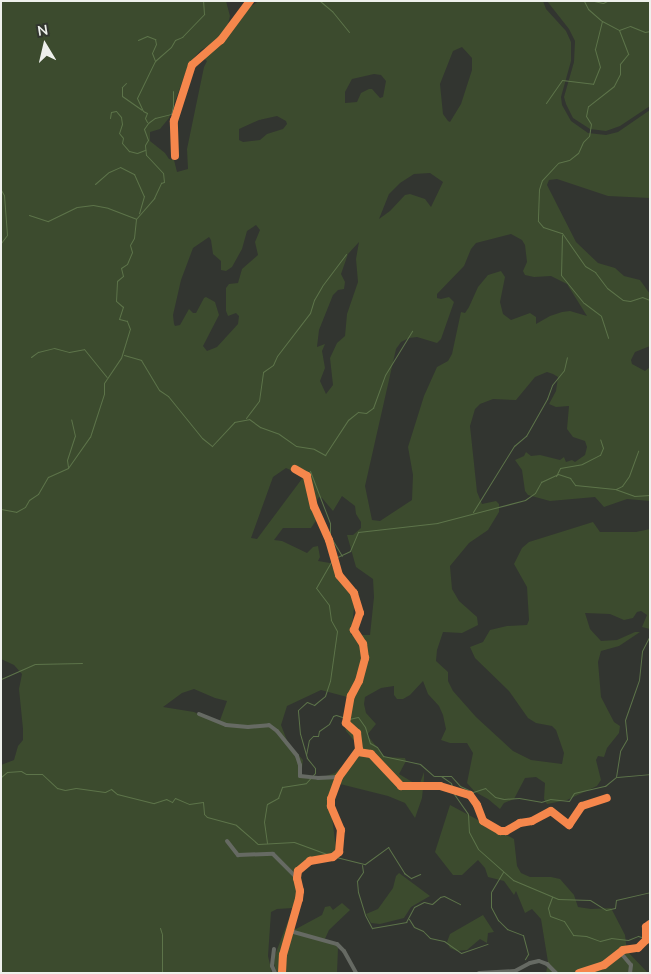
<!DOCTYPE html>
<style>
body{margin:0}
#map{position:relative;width:651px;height:974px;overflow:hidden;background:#323530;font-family:Mulish,sans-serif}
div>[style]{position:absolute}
.green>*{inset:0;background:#3c4b2e}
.stream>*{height:1px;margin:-0.5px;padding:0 0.5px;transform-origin:0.5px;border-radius:0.5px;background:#5d744a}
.minor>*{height:4px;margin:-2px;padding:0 2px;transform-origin:2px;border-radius:2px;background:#666a63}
.cycleway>*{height:8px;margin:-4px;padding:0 4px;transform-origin:4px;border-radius:4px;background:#f5874c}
span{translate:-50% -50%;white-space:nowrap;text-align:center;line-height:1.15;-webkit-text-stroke:5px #32362f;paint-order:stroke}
.frame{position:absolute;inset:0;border:2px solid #eef0ec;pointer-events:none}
.north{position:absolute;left:20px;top:20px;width:50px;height:50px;-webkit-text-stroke:4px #32362f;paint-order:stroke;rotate:351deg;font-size:14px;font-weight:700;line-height:20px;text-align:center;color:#eef0ec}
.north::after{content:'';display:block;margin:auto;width:18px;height:22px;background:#eef0ec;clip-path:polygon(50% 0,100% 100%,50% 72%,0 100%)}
</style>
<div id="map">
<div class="green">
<i style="clip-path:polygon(evenodd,1px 1px,226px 1px,230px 16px,226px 32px,219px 40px,201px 50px,189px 63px,169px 118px,160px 129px,150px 132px,150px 141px,165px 153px,169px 159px,174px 160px,177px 172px,188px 169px,187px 149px,204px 67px,207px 61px,203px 58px,221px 43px,244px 11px,259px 1px,543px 1px,546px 9px,566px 31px,571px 42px,571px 61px,561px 97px,562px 105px,571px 121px,588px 133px,606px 135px,618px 132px,650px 110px,650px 198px,608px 196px,557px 179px,549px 180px,547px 185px,576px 242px,598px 263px,615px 268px,624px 276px,640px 280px,650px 294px,650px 346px,635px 352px,631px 360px,632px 364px,645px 371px,650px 367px,650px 501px,627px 499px,604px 507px,595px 497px,550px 501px,528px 495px,525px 491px,522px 470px,515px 460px,524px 456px,526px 452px,531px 456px,540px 455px,560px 460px,564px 457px,566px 462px,572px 460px,575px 462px,585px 455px,587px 447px,585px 441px,573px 437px,567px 429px,569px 406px,556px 407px,549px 404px,556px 391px,558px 377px,553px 374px,547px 372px,535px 377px,516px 400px,493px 399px,480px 404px,475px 409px,470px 426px,477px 492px,482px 504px,496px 501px,499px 504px,499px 512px,488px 530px,469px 543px,450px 566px,452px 589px,459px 601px,477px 617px,478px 625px,462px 633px,443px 632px,437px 650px,436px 661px,448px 672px,448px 681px,453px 691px,476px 717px,513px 751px,531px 760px,562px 764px,564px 753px,556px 730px,552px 726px,536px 723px,528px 718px,509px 691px,475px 658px,470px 647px,483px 642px,490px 630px,507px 626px,527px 625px,529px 620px,527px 587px,514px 564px,522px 548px,529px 542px,593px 522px,600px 532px,636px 532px,650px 529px,650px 629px,642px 627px,647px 615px,641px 611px,637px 612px,633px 618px,624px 620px,610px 614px,585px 613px,590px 629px,601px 641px,617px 640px,635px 632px,640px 632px,619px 646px,601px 651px,598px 662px,601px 697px,614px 722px,620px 726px,619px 733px,607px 748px,604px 757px,598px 756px,596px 760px,601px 780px,597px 786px,567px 800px,547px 804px,544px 799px,545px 783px,536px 777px,525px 778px,514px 799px,504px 803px,500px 809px,488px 799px,475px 792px,467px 783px,473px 753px,467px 743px,450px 743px,441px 740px,446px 729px,443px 715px,439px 706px,428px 694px,423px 681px,410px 695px,403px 699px,397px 699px,394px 695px,394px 686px,381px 688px,365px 697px,364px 704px,366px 713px,376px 724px,367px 735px,385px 757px,405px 758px,406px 761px,399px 774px,419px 786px,424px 772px,424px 778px,422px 798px,415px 818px,405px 803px,388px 796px,340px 784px,330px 802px,336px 848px,332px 854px,315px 858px,301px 871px,302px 892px,294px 928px,296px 929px,322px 915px,325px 907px,330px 906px,333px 910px,342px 903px,350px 910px,329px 930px,324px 941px,335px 944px,338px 948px,337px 973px,277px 973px,274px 964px,275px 955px,293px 908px,277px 909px,271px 912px,268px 956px,272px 973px,1px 973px,1px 765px,14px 760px,18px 746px,23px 740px,23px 729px,19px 689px,22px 674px,14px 665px,1px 659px,1px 1px,462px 47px,472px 58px,472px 70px,461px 104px,450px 122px,448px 121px,443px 114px,440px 84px,453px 51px,462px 47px,1px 1px,374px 74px,381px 75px,386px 81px,383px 97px,380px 98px,372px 89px,369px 89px,361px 93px,357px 102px,345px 103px,345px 92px,352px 79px,374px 74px,1px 1px,277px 116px,286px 121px,287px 124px,283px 129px,267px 134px,260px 140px,243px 142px,239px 140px,239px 129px,259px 120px,277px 116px,1px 1px,430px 173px,443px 182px,431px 207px,425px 199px,410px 194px,405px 195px,390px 211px,379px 219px,389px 194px,400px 183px,414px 174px,430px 173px,1px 1px,256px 225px,260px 230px,255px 242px,258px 255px,242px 269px,238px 283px,229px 284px,226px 288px,226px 311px,228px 316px,236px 313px,239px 316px,238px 324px,217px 347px,207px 351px,203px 346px,219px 315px,215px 302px,206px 297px,204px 298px,196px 313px,193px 313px,189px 309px,180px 325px,175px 326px,174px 324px,173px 315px,181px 280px,193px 248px,209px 237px,211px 240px,213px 254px,221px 261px,221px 270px,226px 271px,232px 267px,242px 249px,247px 231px,256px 225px,1px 1px,511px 234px,522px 240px,525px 245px,527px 262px,523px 271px,525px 275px,534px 277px,551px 276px,567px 284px,587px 316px,570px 311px,562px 312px,550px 316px,536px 324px,536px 317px,530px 313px,511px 320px,503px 314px,500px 302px,505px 277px,501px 271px,488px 275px,478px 287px,469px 307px,465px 313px,461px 312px,452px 354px,448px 361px,437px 367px,424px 396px,408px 447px,413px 475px,412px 500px,380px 521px,372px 520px,365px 486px,396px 349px,401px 342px,409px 338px,417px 337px,437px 343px,441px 339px,454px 302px,449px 297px,441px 299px,437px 298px,437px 294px,464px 266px,471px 249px,476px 243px,511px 234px,1px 1px,359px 242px,356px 259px,358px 282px,347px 314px,345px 336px,337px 343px,330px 358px,333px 385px,326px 394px,320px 381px,325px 368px,322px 351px,325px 344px,317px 347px,319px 330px,333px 295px,338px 290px,344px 289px,345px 282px,341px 274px,348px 254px,359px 242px,1px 1px,286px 468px,304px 476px,257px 539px,251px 538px,273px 477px,286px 468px,1px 1px,342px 496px,355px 506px,356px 514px,361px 522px,361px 528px,353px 535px,347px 535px,356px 567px,373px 579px,374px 597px,370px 635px,351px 635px,354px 608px,351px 592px,340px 580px,330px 563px,318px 561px,320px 557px,318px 546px,313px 547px,307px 553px,282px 541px,274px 540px,283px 528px,311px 528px,317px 519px,314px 504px,319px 497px,322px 498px,333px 511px,342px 496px,1px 1px,194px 689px,215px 698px,227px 701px,219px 723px,194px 712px,163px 707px,182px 693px,194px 689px,1px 1px,321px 690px,351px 698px,343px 715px,346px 731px,357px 744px,353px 756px,335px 773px,323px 777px,301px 777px,303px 760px,288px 743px,281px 725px,287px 706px,321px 690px)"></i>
<i style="clip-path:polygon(547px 1px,650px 1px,650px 106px,620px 126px,606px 131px,590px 129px,573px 118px,566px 104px,564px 97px,574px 62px,575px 41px,569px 29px)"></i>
<i style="clip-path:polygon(450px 805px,514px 839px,517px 866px,521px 873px,530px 877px,551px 877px,560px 879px,574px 895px,578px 907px,591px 909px,611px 908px,625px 935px,627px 951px,648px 973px,546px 973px,548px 962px,541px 919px,532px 909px,525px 913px,516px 891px,514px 895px,504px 881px,488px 877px,485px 868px,478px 860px,462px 875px,453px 875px,435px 852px)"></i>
<i style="clip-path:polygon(399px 873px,430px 896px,411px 907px,404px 918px,380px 924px,371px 923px,366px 914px,378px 909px,393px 888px,396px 876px)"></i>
<i style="clip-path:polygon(483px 915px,494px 932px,488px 933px,487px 943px,480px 939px,467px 950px,457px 951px,450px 948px,447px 942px,450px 934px)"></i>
</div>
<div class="stream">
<i style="left:320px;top:1px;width:16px;rotate:40deg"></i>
<i style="left:332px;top:11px;width:27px;rotate:51deg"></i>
<i style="left:584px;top:1px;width:9px;rotate:63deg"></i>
<i style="left:588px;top:9px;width:18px;rotate:41deg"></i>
<i style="left:602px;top:21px;width:19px;rotate:28deg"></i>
<i style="left:619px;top:30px;width:26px;rotate:69deg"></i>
<i style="left:628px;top:54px;width:13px;rotate:129deg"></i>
<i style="left:620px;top:64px;width:10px;rotate:90deg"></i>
<i style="left:620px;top:74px;width:13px;rotate:117deg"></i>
<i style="left:614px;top:86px;width:33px;rotate:142deg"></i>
<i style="left:588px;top:106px;width:10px;rotate:101deg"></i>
<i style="left:586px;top:116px;width:9px;rotate:58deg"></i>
<i style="left:591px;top:124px;width:12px;rotate:99deg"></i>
<i style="left:589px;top:136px;width:8px;rotate:135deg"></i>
<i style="left:583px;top:142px;width:12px;rotate:114deg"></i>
<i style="left:578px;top:153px;width:11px;rotate:142deg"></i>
<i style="left:569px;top:160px;width:11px;rotate:165deg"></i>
<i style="left:558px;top:163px;width:23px;rotate:133deg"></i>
<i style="left:542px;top:180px;width:9px;rotate:108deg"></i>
<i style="left:539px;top:189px;width:32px;rotate:92deg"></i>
<i style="left:538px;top:221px;width:8px;rotate:50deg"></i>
<i style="left:543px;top:227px;width:20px;rotate:18deg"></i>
<i style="left:562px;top:233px;width:40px;rotate:55.1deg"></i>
<i style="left:585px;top:266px;width:12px;rotate:31deg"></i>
<i style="left:595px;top:272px;width:20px;rotate:53deg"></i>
<i style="left:607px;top:288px;width:20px;rotate:37deg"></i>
<i style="left:623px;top:300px;width:7px;rotate:8deg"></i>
<i style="left:630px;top:301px;width:13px;rotate:-18deg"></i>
<i style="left:642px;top:297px;width:9px;rotate:21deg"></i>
<i style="left:594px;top:1px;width:9px;rotate:13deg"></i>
<i style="left:603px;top:3px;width:4px;rotate:-27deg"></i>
<i style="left:619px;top:30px;width:12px;rotate:-20deg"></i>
<i style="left:630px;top:26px;width:16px;rotate:22deg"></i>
<i style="left:645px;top:32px;width:5px;rotate:-11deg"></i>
<i style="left:138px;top:40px;width:10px;rotate:-24deg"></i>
<i style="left:147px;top:36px;width:9px;rotate:21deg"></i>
<i style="left:155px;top:39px;width:5px;rotate:79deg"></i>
<i style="left:156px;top:44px;width:10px;rotate:114deg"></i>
<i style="left:152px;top:53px;width:9px;rotate:69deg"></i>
<i style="left:126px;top:83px;width:6px;rotate:135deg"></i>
<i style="left:122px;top:87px;width:9px;rotate:90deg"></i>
<i style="left:122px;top:96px;width:24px;rotate:35deg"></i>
<i style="left:546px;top:103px;width:28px;rotate:-55deg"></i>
<i style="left:562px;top:80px;width:31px;rotate:7deg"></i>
<i style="left:593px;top:84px;width:18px;rotate:-68deg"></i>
<i style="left:600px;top:67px;width:19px;rotate:-106deg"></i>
<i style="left:595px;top:49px;width:29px;rotate:-76deg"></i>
<i style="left:110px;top:118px;width:6px;rotate:-81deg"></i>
<i style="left:111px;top:112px;width:5px;rotate:-11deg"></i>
<i style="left:116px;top:111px;width:8px;rotate:50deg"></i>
<i style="left:121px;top:117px;width:7px;rotate:82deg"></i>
<i style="left:122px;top:124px;width:9px;rotate:108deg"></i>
<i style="left:119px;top:133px;width:6px;rotate:51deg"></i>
<i style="left:123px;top:138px;width:5px;rotate:101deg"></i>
<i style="left:122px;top:143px;width:11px;rotate:49deg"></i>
<i style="left:129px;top:151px;width:8px;rotate:14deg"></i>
<i style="left:137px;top:153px;width:9px;rotate:-21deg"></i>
<i style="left:147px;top:122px;width:4px;rotate:-117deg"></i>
<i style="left:145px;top:118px;width:5px;rotate:-68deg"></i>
<i style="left:147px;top:113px;width:4px;rotate:-153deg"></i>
<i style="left:143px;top:111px;width:14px;rotate:-115deg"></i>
<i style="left:137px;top:98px;width:41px;rotate:-64.1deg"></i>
<i style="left:155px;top:61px;width:21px;rotate:-41deg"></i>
<i style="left:171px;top:47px;width:8px;rotate:-60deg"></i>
<i style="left:175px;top:40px;width:8px;rotate:-23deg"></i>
<i style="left:182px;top:37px;width:32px;rotate:-46deg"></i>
<i style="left:204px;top:14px;width:13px;rotate:-94deg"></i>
<i style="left:95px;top:184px;width:18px;rotate:-41deg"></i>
<i style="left:109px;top:172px;width:12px;rotate:-24deg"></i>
<i style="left:120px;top:167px;width:16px;rotate:27deg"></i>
<i style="left:134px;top:174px;width:24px;rotate:66deg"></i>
<i style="left:144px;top:196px;width:18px;rotate:106deg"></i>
<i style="left:1px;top:190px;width:6px;rotate:59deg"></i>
<i style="left:4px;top:195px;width:40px;rotate:85.7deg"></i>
<i style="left:7px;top:235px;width:10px;rotate:127deg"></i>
<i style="left:29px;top:215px;width:20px;rotate:18deg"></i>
<i style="left:48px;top:221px;width:32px;rotate:-26deg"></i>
<i style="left:77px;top:207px;width:16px;rotate:-7deg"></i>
<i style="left:93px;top:205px;width:15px;rotate:11deg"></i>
<i style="left:108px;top:208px;width:30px;rotate:21deg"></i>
<i style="left:562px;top:235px;width:40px;rotate:91.4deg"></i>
<i style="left:561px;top:275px;width:36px;rotate:51deg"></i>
<i style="left:584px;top:303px;width:21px;rotate:37deg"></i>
<i style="left:601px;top:316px;width:23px;rotate:72deg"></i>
<i style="left:124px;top:355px;width:18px;rotate:16deg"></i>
<i style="left:141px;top:360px;width:35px;rotate:59deg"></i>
<i style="left:159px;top:390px;width:11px;rotate:34deg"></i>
<i style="left:168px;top:396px;width:54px;rotate:51deg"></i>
<i style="left:202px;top:438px;width:13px;rotate:39deg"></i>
<i style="left:212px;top:446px;width:33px;rotate:-47deg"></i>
<i style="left:234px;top:422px;width:15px;rotate:-11deg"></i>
<i style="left:249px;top:419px;width:14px;rotate:36deg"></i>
<i style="left:260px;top:427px;width:20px;rotate:20deg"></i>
<i style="left:279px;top:434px;width:21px;rotate:35deg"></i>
<i style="left:296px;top:446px;width:18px;rotate:9deg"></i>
<i style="left:314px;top:449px;width:13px;rotate:29deg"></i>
<i style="left:325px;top:455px;width:42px;rotate:-56.7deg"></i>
<i style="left:348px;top:420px;width:13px;rotate:-39deg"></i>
<i style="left:358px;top:412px;width:8px;rotate:7deg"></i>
<i style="left:366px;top:413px;width:9px;rotate:-36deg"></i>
<i style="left:373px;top:408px;width:35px;rotate:-70deg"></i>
<i style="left:385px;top:375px;width:52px;rotate:-58.5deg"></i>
<i style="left:31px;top:357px;width:9px;rotate:-36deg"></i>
<i style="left:38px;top:352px;width:16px;rotate:-14deg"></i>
<i style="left:54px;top:348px;width:16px;rotate:15deg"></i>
<i style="left:69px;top:352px;width:15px;rotate:-11deg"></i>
<i style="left:84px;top:349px;width:36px;rotate:51deg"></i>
<i style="left:246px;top:418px;width:21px;rotate:-53deg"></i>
<i style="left:259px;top:401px;width:29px;rotate:-82deg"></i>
<i style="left:263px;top:372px;width:12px;rotate:-35deg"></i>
<i style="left:273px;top:365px;width:10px;rotate:-66deg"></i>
<i style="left:277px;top:356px;width:54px;rotate:-52.5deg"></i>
<i style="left:310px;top:313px;width:14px;rotate:-73deg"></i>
<i style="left:314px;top:300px;width:16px;rotate:-60deg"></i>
<i style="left:322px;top:286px;width:40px;rotate:-53deg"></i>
<i style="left:68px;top:467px;width:7px;rotate:-98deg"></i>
<i style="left:67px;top:460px;width:25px;rotate:-72deg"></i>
<i style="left:75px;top:436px;width:17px;rotate:-103deg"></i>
<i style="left:310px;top:471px;width:56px;rotate:69deg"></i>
<i style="left:330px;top:523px;width:13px;rotate:90deg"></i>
<i style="left:330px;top:536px;width:23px;rotate:59deg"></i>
<i style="left:556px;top:476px;width:9px;rotate:-63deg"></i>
<i style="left:560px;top:468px;width:22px;rotate:-10deg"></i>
<i style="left:582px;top:464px;width:20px;rotate:-27deg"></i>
<i style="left:600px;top:455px;width:8px;rotate:-67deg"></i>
<i style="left:603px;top:448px;width:9px;rotate:-108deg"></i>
<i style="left:616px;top:489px;width:7px;rotate:-27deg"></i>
<i style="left:622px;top:486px;width:12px;rotate:-55deg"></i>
<i style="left:629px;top:476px;width:27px;rotate:-70deg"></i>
<i style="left:1px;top:509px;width:15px;rotate:11deg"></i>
<i style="left:16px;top:512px;width:10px;rotate:-29deg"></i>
<i style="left:25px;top:507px;width:8px;rotate:-60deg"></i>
<i style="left:29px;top:500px;width:11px;rotate:-34deg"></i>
<i style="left:38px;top:494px;width:20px;rotate:-60deg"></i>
<i style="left:48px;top:477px;width:22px;rotate:-24deg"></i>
<i style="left:68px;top:468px;width:38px;rotate:-55deg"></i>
<i style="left:90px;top:437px;width:45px;rotate:-72deg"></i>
<i style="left:104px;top:394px;width:11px;rotate:-90deg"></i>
<i style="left:104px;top:383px;width:30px;rotate:-56deg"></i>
<i style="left:121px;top:358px;width:30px;rotate:-73deg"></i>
<i style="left:130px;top:329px;width:9px;rotate:-111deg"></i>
<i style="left:127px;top:321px;width:8px;rotate:-166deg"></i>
<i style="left:119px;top:319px;width:13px;rotate:-72deg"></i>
<i style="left:123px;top:307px;width:9px;rotate:-139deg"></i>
<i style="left:116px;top:301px;width:20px;rotate:-87deg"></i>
<i style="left:117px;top:281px;width:8px;rotate:-40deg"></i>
<i style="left:123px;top:276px;width:8px;rotate:-104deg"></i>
<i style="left:121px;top:268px;width:7px;rotate:-34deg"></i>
<i style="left:127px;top:264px;width:13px;rotate:-67deg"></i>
<i style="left:132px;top:252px;width:7px;rotate:-106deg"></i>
<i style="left:130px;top:245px;width:8px;rotate:-60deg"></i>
<i style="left:134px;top:238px;width:19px;rotate:-84deg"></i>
<i style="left:136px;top:219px;width:28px;rotate:-49deg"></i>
<i style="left:154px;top:198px;width:17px;rotate:-65deg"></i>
<i style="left:161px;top:183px;width:3px;rotate:-18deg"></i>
<i style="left:164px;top:182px;width:9px;rotate:-96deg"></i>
<i style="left:163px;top:173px;width:25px;rotate:-133deg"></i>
<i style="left:146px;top:155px;width:10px;rotate:-96deg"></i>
<i style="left:145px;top:145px;width:6px;rotate:-59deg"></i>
<i style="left:148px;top:140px;width:12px;rotate:-110deg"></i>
<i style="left:144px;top:129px;width:7px;rotate:-56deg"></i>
<i style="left:148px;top:123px;width:9px;rotate:-36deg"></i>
<i style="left:155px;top:118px;width:16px;rotate:-14deg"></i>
<i style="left:171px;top:114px;width:8px;rotate:-76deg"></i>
<i style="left:173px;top:106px;width:15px;rotate:-90deg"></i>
<i style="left:473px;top:512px;width:78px;rotate:-58.2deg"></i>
<i style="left:514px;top:446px;width:16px;rotate:-40deg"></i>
<i style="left:526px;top:436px;width:43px;rotate:-60.4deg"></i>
<i style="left:547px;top:399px;width:15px;rotate:-70deg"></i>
<i style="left:552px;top:385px;width:19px;rotate:-51deg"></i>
<i style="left:564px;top:370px;width:13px;rotate:-77deg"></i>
<i style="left:1px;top:679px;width:37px;rotate:-24deg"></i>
<i style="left:35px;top:664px;width:47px;rotate:-1.2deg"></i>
<i style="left:349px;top:719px;width:9px;rotate:-13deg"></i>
<i style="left:358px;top:717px;width:12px;rotate:55deg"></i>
<i style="left:365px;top:727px;width:17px;rotate:73deg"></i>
<i style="left:370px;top:743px;width:8px;rotate:30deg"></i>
<i style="left:377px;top:747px;width:11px;rotate:56deg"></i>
<i style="left:383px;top:756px;width:38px;rotate:12deg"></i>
<i style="left:420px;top:764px;width:18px;rotate:41deg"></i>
<i style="left:434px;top:776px;width:17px"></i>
<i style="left:451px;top:776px;width:13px;rotate:48deg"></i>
<i style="left:460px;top:786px;width:14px;rotate:25deg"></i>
<i style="left:473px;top:792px;width:13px;rotate:-18deg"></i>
<i style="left:485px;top:788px;width:13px;rotate:42deg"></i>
<i style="left:495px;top:797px;width:9px;rotate:13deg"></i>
<i style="left:504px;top:799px;width:15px;rotate:-4deg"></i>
<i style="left:519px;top:798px;width:22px;rotate:10deg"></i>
<i style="left:541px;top:802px;width:9px;rotate:-18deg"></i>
<i style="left:550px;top:799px;width:19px;rotate:6deg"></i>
<i style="left:569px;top:801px;width:9px;rotate:-58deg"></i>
<i style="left:574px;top:793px;width:32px;rotate:-13deg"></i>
<i style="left:605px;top:786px;width:14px;rotate:-39deg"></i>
<i style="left:616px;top:777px;width:26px;rotate:-81deg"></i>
<i style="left:620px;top:751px;width:14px;rotate:-60deg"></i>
<i style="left:627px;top:739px;width:19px;rotate:-96deg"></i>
<i style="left:625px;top:720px;width:42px;rotate:-70.7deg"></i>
<i style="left:639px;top:680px;width:29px;rotate:-84deg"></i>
<i style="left:642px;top:651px;width:18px;rotate:-63deg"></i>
<i style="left:306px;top:755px;width:15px;rotate:-79deg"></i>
<i style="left:309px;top:740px;width:6px;rotate:-45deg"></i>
<i style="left:313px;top:736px;width:5px"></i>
<i style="left:318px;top:736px;width:5px;rotate:-79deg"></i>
<i style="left:319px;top:731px;width:12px;rotate:-35deg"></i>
<i style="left:329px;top:724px;width:9px;rotate:-63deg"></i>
<i style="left:333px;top:716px;width:3px;rotate:-18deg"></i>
<i style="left:336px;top:715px;width:9px;rotate:18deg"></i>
<i style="left:441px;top:776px;width:12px;rotate:35deg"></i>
<i style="left:451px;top:783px;width:11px;rotate:75deg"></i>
<i style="left:454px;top:794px;width:24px;rotate:55deg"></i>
<i style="left:468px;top:814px;width:18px;rotate:87deg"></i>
<i style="left:469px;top:832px;width:19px;rotate:62deg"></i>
<i style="left:478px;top:849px;width:47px;rotate:41.5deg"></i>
<i style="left:513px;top:880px;width:49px;rotate:22.9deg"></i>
<i style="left:558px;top:899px;width:32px;rotate:2deg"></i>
<i style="left:590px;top:900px;width:19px;rotate:32deg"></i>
<i style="left:606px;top:910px;width:9px;rotate:-13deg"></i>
<i style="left:615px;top:908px;width:8px;rotate:-83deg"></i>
<i style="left:616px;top:900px;width:35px;rotate:-13deg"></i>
<i style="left:1px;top:777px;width:8px;rotate:-40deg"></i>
<i style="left:7px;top:772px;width:14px;rotate:-4deg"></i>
<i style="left:21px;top:771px;width:6px;rotate:31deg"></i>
<i style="left:26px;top:774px;width:16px"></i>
<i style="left:42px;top:774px;width:21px;rotate:43deg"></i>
<i style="left:57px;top:788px;width:8px;rotate:14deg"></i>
<i style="left:65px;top:790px;width:11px;rotate:-10deg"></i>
<i style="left:76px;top:788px;width:29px;rotate:8deg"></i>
<i style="left:105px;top:792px;width:7px;rotate:-27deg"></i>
<i style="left:111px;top:789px;width:8px;rotate:40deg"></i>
<i style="left:117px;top:794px;width:38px;rotate:14deg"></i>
<i style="left:154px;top:803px;width:13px;rotate:-18deg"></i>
<i style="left:166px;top:799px;width:7px;rotate:27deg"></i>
<i style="left:172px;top:802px;width:5px;rotate:-53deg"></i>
<i style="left:175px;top:798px;width:15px;rotate:23deg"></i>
<i style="left:189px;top:804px;width:14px;rotate:-8deg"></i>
<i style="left:203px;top:802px;width:12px;rotate:85deg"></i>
<i style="left:204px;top:814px;width:4px;rotate:45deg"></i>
<i style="left:207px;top:817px;width:30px;rotate:15deg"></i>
<i style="left:236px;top:825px;width:29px;rotate:41deg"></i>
<i style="left:258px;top:844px;width:36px;rotate:-3deg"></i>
<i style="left:294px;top:842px;width:40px;rotate:20.2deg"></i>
<i style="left:617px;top:777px;width:33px;rotate:-5deg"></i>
<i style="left:267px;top:843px;width:21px;rotate:-98deg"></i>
<i style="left:264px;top:822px;width:18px;rotate:-81deg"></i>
<i style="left:267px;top:804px;width:13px;rotate:-29deg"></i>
<i style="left:278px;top:798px;width:12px;rotate:-70deg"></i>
<i style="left:282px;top:787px;width:24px;rotate:-9deg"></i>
<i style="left:306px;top:783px;width:13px;rotate:-48deg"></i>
<i style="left:315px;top:773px;width:5px;rotate:-90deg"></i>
<i style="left:315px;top:768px;width:13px;rotate:-129deg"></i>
<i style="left:307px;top:758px;width:25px;rotate:-106deg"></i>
<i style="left:300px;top:734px;width:24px;rotate:-95deg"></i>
<i style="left:298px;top:710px;width:12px;rotate:-42deg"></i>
<i style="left:307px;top:702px;width:8px;rotate:23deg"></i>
<i style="left:314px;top:705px;width:14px;rotate:-39deg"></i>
<i style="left:325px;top:696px;width:16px;rotate:-72deg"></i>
<i style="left:330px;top:681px;width:50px;rotate:-82deg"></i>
<i style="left:337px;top:631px;width:13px;rotate:-119deg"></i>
<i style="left:331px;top:620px;width:15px;rotate:-98deg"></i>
<i style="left:329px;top:605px;width:21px;rotate:-127deg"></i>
<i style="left:316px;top:588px;width:34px;rotate:-60deg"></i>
<i style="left:333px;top:559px;width:19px;rotate:-25deg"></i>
<i style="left:350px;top:551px;width:21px;rotate:-67deg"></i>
<i style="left:358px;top:532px;width:80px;rotate:-6.5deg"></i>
<i style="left:437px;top:523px;width:91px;rotate:-14.6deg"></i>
<i style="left:525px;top:500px;width:12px;rotate:-35deg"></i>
<i style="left:535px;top:493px;width:13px;rotate:-61deg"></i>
<i style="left:541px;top:482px;width:19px;rotate:-25deg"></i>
<i style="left:558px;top:474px;width:13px;rotate:18deg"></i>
<i style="left:570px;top:478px;width:9px;rotate:54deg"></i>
<i style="left:575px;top:485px;width:40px;rotate:5.7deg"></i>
<i style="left:615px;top:489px;width:20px;rotate:20deg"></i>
<i style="left:634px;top:496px;width:16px;rotate:-4deg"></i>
<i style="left:336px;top:857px;width:30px;rotate:14deg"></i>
<i style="left:365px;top:864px;width:29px;rotate:-36deg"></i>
<i style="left:388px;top:847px;width:31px;rotate:58deg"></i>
<i style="left:404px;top:873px;width:9px;rotate:36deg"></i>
<i style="left:411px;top:878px;width:10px;rotate:-24deg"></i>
<i style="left:362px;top:865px;width:7px;rotate:82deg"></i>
<i style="left:363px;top:872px;width:11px;rotate:124deg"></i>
<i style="left:357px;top:881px;width:11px;rotate:85deg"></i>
<i style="left:358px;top:892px;width:24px;rotate:73deg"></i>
<i style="left:365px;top:915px;width:15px;rotate:62deg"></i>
<i style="left:372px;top:928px;width:35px;rotate:-10deg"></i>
<i style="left:406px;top:922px;width:17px;rotate:-62deg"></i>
<i style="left:414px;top:907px;width:11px;rotate:-27deg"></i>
<i style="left:424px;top:902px;width:8px;rotate:14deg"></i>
<i style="left:432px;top:904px;width:11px;rotate:-41deg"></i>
<i style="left:440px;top:897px;width:4px;rotate:-14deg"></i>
<i style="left:444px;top:896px;width:18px;rotate:27deg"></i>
<i style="left:503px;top:872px;width:23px;rotate:121deg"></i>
<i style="left:491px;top:892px;width:15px;rotate:90deg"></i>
<i style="left:491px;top:907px;width:15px;rotate:62deg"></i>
<i style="left:498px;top:920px;width:13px;rotate:45deg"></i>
<i style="left:507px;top:929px;width:17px;rotate:21deg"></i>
<i style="left:523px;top:935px;width:20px;rotate:75deg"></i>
<i style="left:528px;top:954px;width:6px;rotate:121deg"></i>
<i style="left:552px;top:897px;width:12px;rotate:110deg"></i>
<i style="left:548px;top:908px;width:8px;rotate:76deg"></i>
<i style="left:550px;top:916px;width:15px;rotate:20deg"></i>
<i style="left:564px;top:921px;width:17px;rotate:57deg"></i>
<i style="left:573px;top:935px;width:13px;rotate:4deg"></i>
<i style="left:586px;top:936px;width:15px;rotate:20deg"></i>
<i style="left:600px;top:941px;width:11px;rotate:-15deg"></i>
<i style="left:611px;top:938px;width:17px;rotate:7deg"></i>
<i style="left:628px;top:940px;width:11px;rotate:-22deg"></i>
<i style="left:638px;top:936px;width:7px;rotate:16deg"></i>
<i style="left:409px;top:919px;width:9px;rotate:58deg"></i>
<i style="left:414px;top:927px;width:10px;rotate:24deg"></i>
<i style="left:423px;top:931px;width:10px;rotate:45deg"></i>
<i style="left:430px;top:938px;width:14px;rotate:12deg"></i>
<i style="left:444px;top:941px;width:21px;rotate:35deg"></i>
<i style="left:461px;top:953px;width:28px;rotate:-19deg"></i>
<i style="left:160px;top:928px;width:6px;rotate:72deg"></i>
<i style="left:162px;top:934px;width:39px;rotate:90deg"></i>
</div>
<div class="minor">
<i style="left:175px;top:156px;width:35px;rotate:-92deg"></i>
<i style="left:174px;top:121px;width:59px;rotate:-72.2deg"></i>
<i style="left:192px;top:65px;width:38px;rotate:-41deg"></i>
<i style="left:221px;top:40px;width:49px;rotate:-53.4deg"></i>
<i style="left:199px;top:714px;width:29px;rotate:22deg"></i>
<i style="left:226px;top:725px;width:22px;rotate:5deg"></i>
<i style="left:248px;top:727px;width:21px;rotate:-5deg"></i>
<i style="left:269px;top:725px;width:10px;rotate:37deg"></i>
<i style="left:277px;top:731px;width:32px;rotate:51deg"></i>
<i style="left:297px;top:756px;width:9px;rotate:72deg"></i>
<i style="left:300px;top:765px;width:11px;rotate:90deg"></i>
<i style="left:300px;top:776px;width:18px;rotate:6deg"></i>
<i style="left:318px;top:778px;width:21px;rotate:-3deg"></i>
<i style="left:358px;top:752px;width:13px;rotate:9deg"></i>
<i style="left:371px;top:754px;width:44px;rotate:46.8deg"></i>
<i style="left:401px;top:786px;width:39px"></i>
<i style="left:440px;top:786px;width:31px;rotate:17deg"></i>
<i style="left:470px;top:795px;width:12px;rotate:55deg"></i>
<i style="left:477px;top:805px;width:17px;rotate:69deg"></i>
<i style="left:483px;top:821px;width:20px;rotate:30deg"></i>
<i style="left:500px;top:831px;width:6px"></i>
<i style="left:506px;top:831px;width:16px;rotate:-30deg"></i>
<i style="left:520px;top:823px;width:12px;rotate:-9deg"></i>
<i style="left:532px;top:821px;width:21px;rotate:-28deg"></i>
<i style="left:551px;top:811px;width:23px;rotate:38deg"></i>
<i style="left:569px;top:825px;width:23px;rotate:-56deg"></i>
<i style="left:582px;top:806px;width:26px;rotate:-18deg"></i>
<i style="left:227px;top:841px;width:18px;rotate:52deg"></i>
<i style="left:238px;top:855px;width:35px;rotate:-2deg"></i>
<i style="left:273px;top:854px;width:34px;rotate:45deg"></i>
<i style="left:290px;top:931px;width:49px;rotate:15.5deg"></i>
<i style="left:337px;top:944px;width:10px;rotate:45deg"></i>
<i style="left:344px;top:951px;width:25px;rotate:61deg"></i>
<i style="left:274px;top:949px;width:17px;rotate:97deg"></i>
<i style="left:272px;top:966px;width:8px;rotate:67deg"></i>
<i style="left:620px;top:952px;width:17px;rotate:50deg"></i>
<i style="left:631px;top:965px;width:8px;rotate:97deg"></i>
<i style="left:282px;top:973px;width:18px;rotate:-87deg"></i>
<i style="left:283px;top:955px;width:58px;rotate:-74.1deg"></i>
<i style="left:299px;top:899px;width:8px;rotate:-83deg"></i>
<i style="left:300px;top:891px;width:13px;rotate:-103deg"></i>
<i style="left:297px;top:878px;width:7px;rotate:-82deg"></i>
<i style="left:298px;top:871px;width:16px;rotate:-40deg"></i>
<i style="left:310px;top:861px;width:23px;rotate:-10deg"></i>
<i style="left:333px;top:857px;width:8px;rotate:-40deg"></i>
<i style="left:339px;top:852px;width:22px;rotate:-85deg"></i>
<i style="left:341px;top:830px;width:26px;rotate:-113deg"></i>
<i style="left:331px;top:806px;width:7px;rotate:-90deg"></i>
<i style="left:331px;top:799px;width:23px;rotate:-70deg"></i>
<i style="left:339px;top:777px;width:34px;rotate:-54deg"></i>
<i style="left:359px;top:749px;width:16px;rotate:-97deg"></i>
<i style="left:357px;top:733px;width:15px;rotate:-138deg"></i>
<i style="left:346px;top:723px;width:27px;rotate:-80deg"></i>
<i style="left:351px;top:696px;width:17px;rotate:-62deg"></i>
<i style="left:359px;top:681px;width:24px;rotate:-75deg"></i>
<i style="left:365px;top:658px;width:14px;rotate:-98deg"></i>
<i style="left:363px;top:644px;width:17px;rotate:-123deg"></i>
<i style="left:354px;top:630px;width:18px;rotate:-71deg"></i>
<i style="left:360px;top:613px;width:21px;rotate:-107deg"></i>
<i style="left:354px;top:593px;width:23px;rotate:-130deg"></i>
<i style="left:339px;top:575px;width:36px;rotate:-106deg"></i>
<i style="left:329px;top:540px;width:36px;rotate:-114deg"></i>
<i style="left:314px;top:507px;width:32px;rotate:-103deg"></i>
<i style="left:307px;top:476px;width:14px;rotate:-150deg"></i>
<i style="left:479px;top:973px;width:36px;rotate:-3deg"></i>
<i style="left:515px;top:971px;width:17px;rotate:-28deg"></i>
<i style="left:530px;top:963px;width:9px;rotate:-13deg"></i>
<i style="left:539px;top:961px;width:9px;rotate:21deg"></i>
<i style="left:547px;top:964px;width:13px;rotate:45deg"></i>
<i style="left:579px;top:973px;width:26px;rotate:-18deg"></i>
<i style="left:604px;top:965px;width:24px;rotate:-38deg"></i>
<i style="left:623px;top:950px;width:15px;rotate:-8deg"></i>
<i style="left:638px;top:948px;width:11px;rotate:-45deg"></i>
<i style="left:646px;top:940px;width:13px;rotate:-90deg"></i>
<i style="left:646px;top:927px;width:5px;rotate:-37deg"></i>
</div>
<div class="cycleway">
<i style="left:175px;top:156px;width:35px;rotate:-92deg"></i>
<i style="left:174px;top:121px;width:59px;rotate:-72.2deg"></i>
<i style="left:192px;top:65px;width:38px;rotate:-41deg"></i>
<i style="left:221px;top:40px;width:49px;rotate:-53.4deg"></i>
<i style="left:358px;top:752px;width:13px;rotate:9deg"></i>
<i style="left:371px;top:754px;width:44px;rotate:46.8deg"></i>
<i style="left:401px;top:786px;width:39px"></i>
<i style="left:440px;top:786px;width:31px;rotate:17deg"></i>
<i style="left:470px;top:795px;width:12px;rotate:55deg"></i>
<i style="left:477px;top:805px;width:17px;rotate:69deg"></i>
<i style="left:483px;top:821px;width:20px;rotate:30deg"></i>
<i style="left:500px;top:831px;width:6px"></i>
<i style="left:506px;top:831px;width:16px;rotate:-30deg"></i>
<i style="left:520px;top:823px;width:12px;rotate:-9deg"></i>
<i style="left:532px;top:821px;width:21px;rotate:-28deg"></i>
<i style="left:551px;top:811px;width:23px;rotate:38deg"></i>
<i style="left:569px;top:825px;width:23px;rotate:-56deg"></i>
<i style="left:582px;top:806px;width:26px;rotate:-18deg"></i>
<i style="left:282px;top:973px;width:18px;rotate:-87deg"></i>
<i style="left:283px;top:955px;width:58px;rotate:-74.1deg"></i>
<i style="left:299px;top:899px;width:8px;rotate:-83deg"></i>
<i style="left:300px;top:891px;width:13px;rotate:-103deg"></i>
<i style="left:297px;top:878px;width:7px;rotate:-82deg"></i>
<i style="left:298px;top:871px;width:16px;rotate:-40deg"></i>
<i style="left:310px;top:861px;width:23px;rotate:-10deg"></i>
<i style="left:333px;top:857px;width:8px;rotate:-40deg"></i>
<i style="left:339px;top:852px;width:22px;rotate:-85deg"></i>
<i style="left:341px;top:830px;width:26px;rotate:-113deg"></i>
<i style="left:331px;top:806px;width:7px;rotate:-90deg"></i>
<i style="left:331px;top:799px;width:23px;rotate:-70deg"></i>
<i style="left:339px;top:777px;width:34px;rotate:-54deg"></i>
<i style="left:359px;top:749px;width:16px;rotate:-97deg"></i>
<i style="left:357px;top:733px;width:15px;rotate:-138deg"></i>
<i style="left:346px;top:723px;width:27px;rotate:-80deg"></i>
<i style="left:351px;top:696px;width:17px;rotate:-62deg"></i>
<i style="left:359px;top:681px;width:24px;rotate:-75deg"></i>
<i style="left:365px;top:658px;width:14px;rotate:-98deg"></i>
<i style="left:363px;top:644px;width:17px;rotate:-123deg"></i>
<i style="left:354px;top:630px;width:18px;rotate:-71deg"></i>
<i style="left:360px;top:613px;width:21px;rotate:-107deg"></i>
<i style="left:354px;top:593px;width:23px;rotate:-130deg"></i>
<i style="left:339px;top:575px;width:36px;rotate:-106deg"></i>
<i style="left:329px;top:540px;width:36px;rotate:-114deg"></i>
<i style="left:314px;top:507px;width:32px;rotate:-103deg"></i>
<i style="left:307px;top:476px;width:14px;rotate:-150deg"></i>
<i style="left:579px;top:973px;width:26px;rotate:-18deg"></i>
<i style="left:604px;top:965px;width:24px;rotate:-38deg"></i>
<i style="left:623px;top:950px;width:15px;rotate:-8deg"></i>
<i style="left:638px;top:948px;width:11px;rotate:-45deg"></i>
<i style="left:646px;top:940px;width:13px;rotate:-90deg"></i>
<i style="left:646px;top:927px;width:5px;rotate:-37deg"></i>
</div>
<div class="frame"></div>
<div class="north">N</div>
</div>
